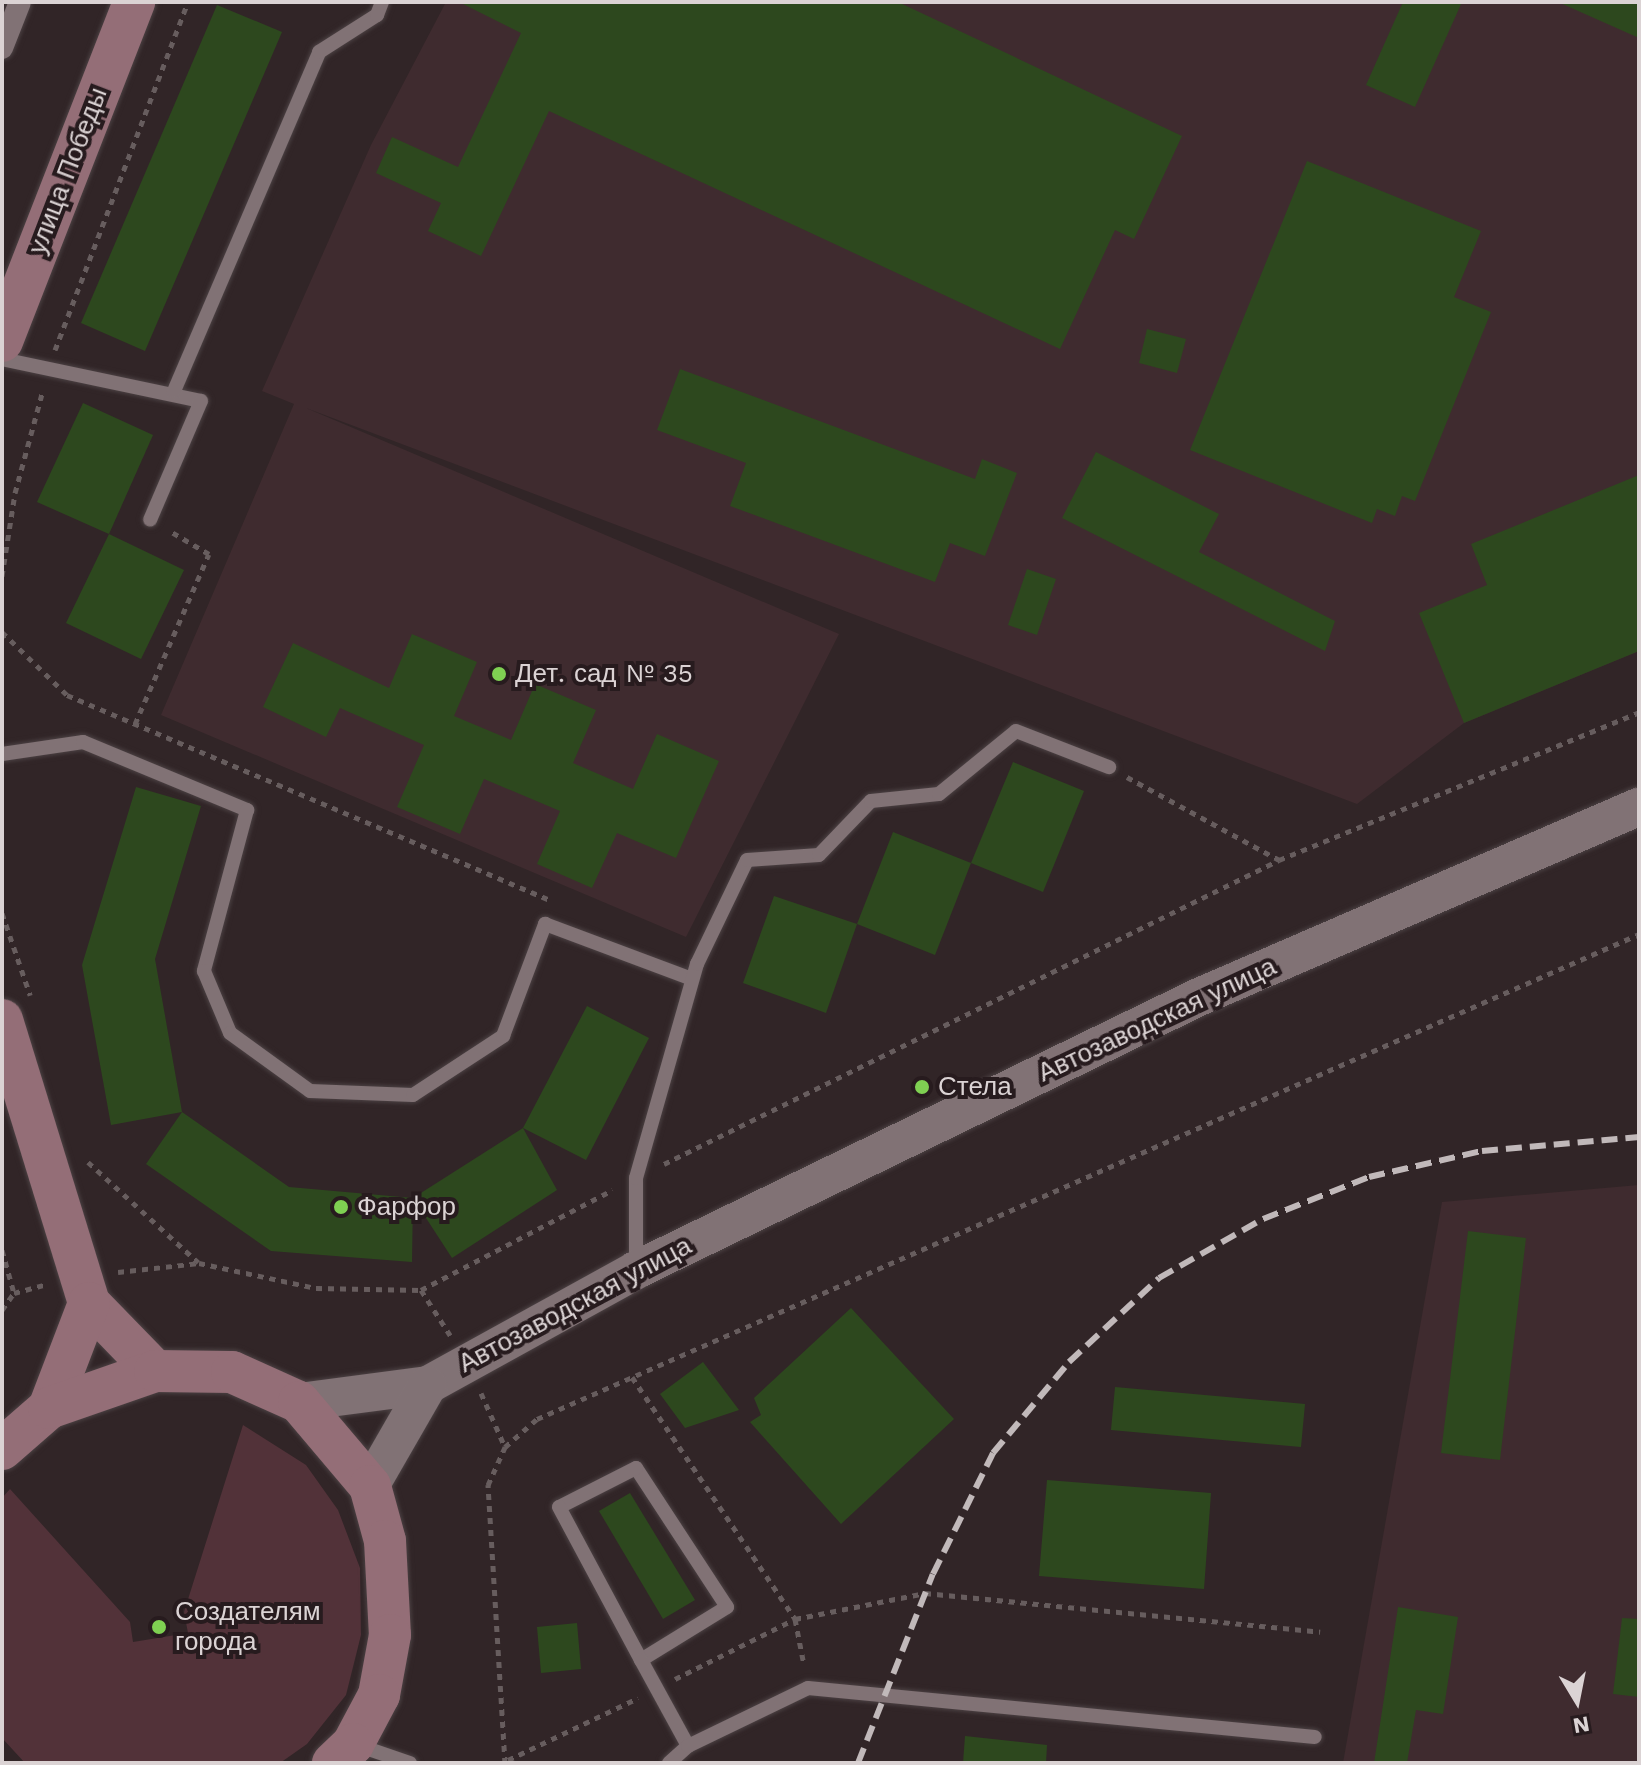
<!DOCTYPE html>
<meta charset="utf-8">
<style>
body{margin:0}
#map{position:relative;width:1641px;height:1765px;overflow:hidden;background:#312527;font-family:"Work Sans",sans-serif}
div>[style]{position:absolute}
.built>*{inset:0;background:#3f2b2f}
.green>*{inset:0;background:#523239}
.building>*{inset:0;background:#2d481e}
.path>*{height:5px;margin-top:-2.5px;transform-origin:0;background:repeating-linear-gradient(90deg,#675d5e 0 6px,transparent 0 12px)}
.roads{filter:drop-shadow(0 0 2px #4b4143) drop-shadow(0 0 2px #4b4143)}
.service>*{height:14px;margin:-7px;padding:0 7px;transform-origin:7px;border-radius:7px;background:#817275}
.pedestrian>*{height:22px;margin:-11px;padding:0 11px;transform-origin:11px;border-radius:11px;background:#817275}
.tertiary>*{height:38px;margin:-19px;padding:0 19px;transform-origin:19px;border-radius:19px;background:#817275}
.secondary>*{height:42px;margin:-21px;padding:0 21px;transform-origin:21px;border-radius:21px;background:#946e77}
.rail>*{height:6px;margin-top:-3px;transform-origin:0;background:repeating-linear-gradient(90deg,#c1b9ba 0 16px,transparent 0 24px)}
.dots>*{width:22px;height:22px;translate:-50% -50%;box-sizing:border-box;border:4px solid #271b1e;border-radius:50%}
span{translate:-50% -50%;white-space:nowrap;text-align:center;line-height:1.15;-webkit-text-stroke:8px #271b1e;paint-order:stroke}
.street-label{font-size:26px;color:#dbd3d4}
.poi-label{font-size:26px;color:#dbd3d4}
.left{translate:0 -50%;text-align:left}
.frame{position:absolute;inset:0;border:4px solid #dbd3d4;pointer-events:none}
.north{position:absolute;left:1537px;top:1661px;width:80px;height:80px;-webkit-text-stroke:6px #271b1e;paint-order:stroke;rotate:170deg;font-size:22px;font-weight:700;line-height:32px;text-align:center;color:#dbd3d4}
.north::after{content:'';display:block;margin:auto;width:28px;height:36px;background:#dbd3d4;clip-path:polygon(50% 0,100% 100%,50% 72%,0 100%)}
</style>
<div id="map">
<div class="built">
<i style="clip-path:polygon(446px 2px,1639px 2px,1639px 651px,1464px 723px,1357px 804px,306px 408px,839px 634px,686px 937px,161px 715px,294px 404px,262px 391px,371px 145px)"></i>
<i style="clip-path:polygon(1639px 1185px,1639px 1763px,1343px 1763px,1442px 1202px)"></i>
</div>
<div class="green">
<i style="clip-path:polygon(243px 1425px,306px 1465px,338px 1510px,360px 1568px,361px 1635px,346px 1695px,307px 1744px,280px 1763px,25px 1763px,2px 1738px,2px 1498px,10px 1489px,130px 1622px,133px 1642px,188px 1633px,184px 1612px)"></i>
</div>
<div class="building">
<i style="clip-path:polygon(459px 2px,898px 2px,1182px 136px,1134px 239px,1115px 230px,1060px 349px,549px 111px,481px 256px,428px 231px,441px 203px,376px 173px,392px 137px,458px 167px,521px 33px)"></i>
<i style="clip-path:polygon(1403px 2px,1462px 2px,1415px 107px,1366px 85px)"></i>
<i style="clip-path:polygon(1558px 2px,1639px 2px,1639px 38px)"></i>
<i style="clip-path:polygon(217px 5px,282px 32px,145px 351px,81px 323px)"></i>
<i style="clip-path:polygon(1307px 161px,1481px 231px,1454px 297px,1491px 312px,1415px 501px,1402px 496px,1395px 516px,1377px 509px,1372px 523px,1190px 450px)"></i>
<i style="clip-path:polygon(1147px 329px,1186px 339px,1177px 373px,1139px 363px)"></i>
<i style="clip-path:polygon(680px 369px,975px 479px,982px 459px,1017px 473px,985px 556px,950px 543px,935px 582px,730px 506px,746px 463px,657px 430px)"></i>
<i style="clip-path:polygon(83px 403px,153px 435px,109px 534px,37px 502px)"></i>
<i style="clip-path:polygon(1096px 452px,1219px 514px,1199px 552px,1335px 621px,1325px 651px,1062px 518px)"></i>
<i style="clip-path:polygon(1639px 475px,1639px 651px,1464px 723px,1419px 613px,1487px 585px,1471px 544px)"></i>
<i style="clip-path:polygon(109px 534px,184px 570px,141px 659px,66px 623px)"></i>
<i style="clip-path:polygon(1027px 569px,1056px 579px,1037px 635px,1008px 625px)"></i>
<i style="clip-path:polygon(412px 634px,477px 662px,454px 716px,511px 740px,535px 684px,596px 710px,573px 763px,633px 789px,657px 734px,719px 761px,676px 858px,617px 833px,592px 888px,537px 864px,560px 811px,484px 779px,460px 834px,397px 807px,424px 745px,340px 708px,326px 737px,263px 707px,293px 643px,389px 688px)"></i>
<i style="clip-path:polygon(1013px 762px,1084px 791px,1043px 892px,971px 863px)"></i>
<i style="clip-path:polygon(136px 787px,201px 806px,155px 959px,182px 1112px,111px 1125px,82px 965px)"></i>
<i style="clip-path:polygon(893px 832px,971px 863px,935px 955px,857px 924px)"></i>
<i style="clip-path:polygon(774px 896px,857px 924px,826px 1013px,743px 983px)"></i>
<i style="clip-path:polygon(587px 1006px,649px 1038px,586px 1160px,523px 1128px)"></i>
<i style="clip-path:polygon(182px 1112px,289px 1187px,413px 1198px,412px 1262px,271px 1251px,146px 1164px)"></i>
<i style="clip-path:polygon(523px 1128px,557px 1190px,452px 1258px,413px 1198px)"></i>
<i style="clip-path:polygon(1468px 1231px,1526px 1238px,1500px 1460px,1441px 1453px)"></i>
<i style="clip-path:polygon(851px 1308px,954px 1419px,841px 1524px,750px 1422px,761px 1415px,754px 1398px)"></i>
<i style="clip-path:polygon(703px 1362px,739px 1410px,685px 1428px,660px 1394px)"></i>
<i style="clip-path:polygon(1115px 1387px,1305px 1404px,1301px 1447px,1111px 1430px)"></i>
<i style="clip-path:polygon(1047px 1480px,1211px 1493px,1204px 1589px,1039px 1576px)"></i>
<i style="clip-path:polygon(630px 1493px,695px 1600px,663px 1619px,599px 1511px)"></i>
<i style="clip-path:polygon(1398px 1607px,1458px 1617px,1443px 1714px,1416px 1710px,1407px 1763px,1374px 1763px)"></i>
<i style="clip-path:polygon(1622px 1618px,1639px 1619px,1639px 1697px,1613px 1694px)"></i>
<i style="clip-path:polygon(577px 1623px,581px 1669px,541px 1673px,537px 1627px)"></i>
<i style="clip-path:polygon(965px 1736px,1047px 1745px,1046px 1763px,963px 1763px)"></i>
</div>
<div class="path">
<i style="left:55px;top:350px;width:373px;rotate:-69.1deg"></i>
<i style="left:2px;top:576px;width:84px;rotate:-81.1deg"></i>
<i style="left:15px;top:493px;width:107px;rotate:-74.8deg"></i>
<i style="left:2px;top:632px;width:91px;rotate:44.1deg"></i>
<i style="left:67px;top:695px;width:525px;rotate:23deg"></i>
<i style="left:135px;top:724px;width:185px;rotate:-66.5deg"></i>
<i style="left:209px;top:554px;width:45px;rotate:-149.5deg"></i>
<i style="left:1127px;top:777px;width:173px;rotate:28.6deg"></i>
<i style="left:2px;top:913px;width:87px;rotate:71.1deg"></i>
<i style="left:88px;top:1162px;width:149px;rotate:42.3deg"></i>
<i style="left:664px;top:1164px;width:686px;rotate:-26.3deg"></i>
<i style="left:1279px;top:860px;width:389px;rotate:-22.3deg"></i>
<i style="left:2px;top:1250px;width:45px;rotate:74.4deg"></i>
<i style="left:118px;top:1272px;width:81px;rotate:-6.3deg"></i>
<i style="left:199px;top:1263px;width:120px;rotate:12.1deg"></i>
<i style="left:316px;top:1288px;width:105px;rotate:1.1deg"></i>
<i style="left:421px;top:1290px;width:216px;rotate:-27.6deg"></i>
<i style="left:421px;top:1290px;width:54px;rotate:57.2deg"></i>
<i style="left:2px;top:1310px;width:21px;rotate:-55deg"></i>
<i style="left:14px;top:1293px;width:34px;rotate:-15deg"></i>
<i style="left:632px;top:1377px;width:292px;rotate:56deg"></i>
<i style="left:795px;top:1619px;width:47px;rotate:78.9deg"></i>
<i style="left:481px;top:1393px;width:59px;rotate:66deg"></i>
<i style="left:675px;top:1679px;width:134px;rotate:-26.6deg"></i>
<i style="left:795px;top:1619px;width:133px;rotate:-11.3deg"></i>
<i style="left:925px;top:1593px;width:397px;rotate:5.6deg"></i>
<i style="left:508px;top:1760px;width:144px;rotate:-25.5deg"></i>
<i style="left:505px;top:1763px;width:279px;rotate:-93.5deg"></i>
<i style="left:488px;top:1485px;width:42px;rotate:-65.9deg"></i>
<i style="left:505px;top:1447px;width:43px;rotate:-41.2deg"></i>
<i style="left:537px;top:1419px;width:1204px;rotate:-23.75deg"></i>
</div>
<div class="roads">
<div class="service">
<i style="left:2px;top:359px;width:203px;rotate:11.9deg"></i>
<i style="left:201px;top:401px;width:129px;rotate:113.2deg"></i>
<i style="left:174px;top:391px;width:369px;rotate:-66.8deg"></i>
<i style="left:319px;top:52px;width:69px;rotate:-32.5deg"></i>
<i style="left:377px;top:15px;width:14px;rotate:-69deg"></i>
<i style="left:2px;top:754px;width:82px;rotate:-8.4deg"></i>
<i style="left:83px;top:742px;width:178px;rotate:22.5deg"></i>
<i style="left:247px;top:810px;width:167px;rotate:105deg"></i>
<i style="left:204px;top:971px;width:67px;rotate:67.2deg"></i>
<i style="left:230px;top:1033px;width:99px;rotate:35.9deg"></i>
<i style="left:310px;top:1091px;width:103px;rotate:2.2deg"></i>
<i style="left:413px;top:1095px;width:108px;rotate:-33.2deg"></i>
<i style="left:503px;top:1036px;width:120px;rotate:-69.4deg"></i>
<i style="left:545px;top:924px;width:157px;rotate:20.5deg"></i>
<i style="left:636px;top:1265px;width:87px;rotate:-90deg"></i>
<i style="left:636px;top:1178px;width:223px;rotate:-74.1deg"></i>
<i style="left:697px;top:964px;width:115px;rotate:-64.3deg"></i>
<i style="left:747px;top:860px;width:72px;rotate:-4deg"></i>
<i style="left:819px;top:855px;width:75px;rotate:-46.1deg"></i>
<i style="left:871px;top:801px;width:68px;rotate:-5.9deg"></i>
<i style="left:939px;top:794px;width:99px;rotate:-39.3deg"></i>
<i style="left:1016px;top:731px;width:100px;rotate:21.2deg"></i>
<i style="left:641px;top:1660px;width:101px;rotate:-31.6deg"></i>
<i style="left:727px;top:1607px;width:166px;rotate:-123.2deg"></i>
<i style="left:636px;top:1468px;width:86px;rotate:153.1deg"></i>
<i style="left:559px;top:1507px;width:174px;rotate:61.8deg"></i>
<i style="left:641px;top:1660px;width:98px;rotate:61.3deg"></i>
<i style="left:357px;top:1745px;width:56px;rotate:18.8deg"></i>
<i style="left:669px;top:1763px;width:25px;rotate:-42deg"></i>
<i style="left:688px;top:1746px;width:133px;rotate:-25.8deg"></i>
<i style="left:808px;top:1688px;width:509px;rotate:5.52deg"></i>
</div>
<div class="pedestrian">
<i style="left:2px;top:48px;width:49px;rotate:-68.6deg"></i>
</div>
<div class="tertiary">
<i style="left:299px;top:1402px;width:130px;rotate:-7.5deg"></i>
<i style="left:428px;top:1385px;width:238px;rotate:-28.9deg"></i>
<i style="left:636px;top:1270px;width:626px;rotate:-25.87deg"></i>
<i style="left:1199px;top:997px;width:479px;rotate:-23.4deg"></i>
<i style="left:370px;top:1486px;width:116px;rotate:-60.1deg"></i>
</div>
<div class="secondary">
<i style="left:2px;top:341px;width:364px;rotate:-68.7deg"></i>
<i style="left:2px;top:1020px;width:296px;rotate:72.9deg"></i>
<i style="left:89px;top:1303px;width:95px;rotate:45.9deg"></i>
<i style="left:49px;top:1408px;width:112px;rotate:-69.1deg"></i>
<i style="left:2px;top:1449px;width:62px;rotate:-41.1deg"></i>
<i style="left:49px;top:1408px;width:112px;rotate:-19.2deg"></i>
<i style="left:155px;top:1371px;width:77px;rotate:0.7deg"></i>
<i style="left:232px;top:1372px;width:73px;rotate:24.1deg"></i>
<i style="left:299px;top:1402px;width:110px;rotate:49.8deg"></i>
<i style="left:370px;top:1486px;width:57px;rotate:74.7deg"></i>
<i style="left:385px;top:1541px;width:94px;rotate:87deg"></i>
<i style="left:390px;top:1635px;width:61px;rotate:100.4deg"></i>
<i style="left:379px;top:1695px;width:55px;rotate:118deg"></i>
<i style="left:353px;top:1744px;width:28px;rotate:136deg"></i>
</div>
</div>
<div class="rail">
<i style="left:858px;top:1763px;width:203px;rotate:-68.4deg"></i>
<i style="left:933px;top:1574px;width:135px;rotate:-63.6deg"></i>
<i style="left:993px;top:1453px;width:119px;rotate:-50.1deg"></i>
<i style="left:1069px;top:1362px;width:123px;rotate:-43deg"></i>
<i style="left:1159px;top:1278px;width:120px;rotate:-29.6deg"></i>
<i style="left:1263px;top:1219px;width:114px;rotate:-21.6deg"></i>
<i style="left:1369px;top:1177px;width:116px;rotate:-13deg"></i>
<i style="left:1482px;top:1151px;width:158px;rotate:-5.1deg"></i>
</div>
<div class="dots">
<i style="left:499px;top:674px;background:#7fd052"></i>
<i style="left:922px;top:1087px;background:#7fd052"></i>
<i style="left:341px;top:1207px;background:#7fd052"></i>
<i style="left:159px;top:1627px;background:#7fd052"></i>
</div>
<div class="street-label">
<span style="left:68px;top:171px;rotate:-69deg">улица Победы</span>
<span style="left:1157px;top:1020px;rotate:-25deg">Автозаводская улица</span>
<span style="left:575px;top:1305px;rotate:-28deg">Автозаводская улица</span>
</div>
<div class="poi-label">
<span class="left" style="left:515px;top:674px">Дет. сад № 35</span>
<span class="left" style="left:938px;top:1087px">Стела</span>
<span class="left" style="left:357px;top:1207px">Фарфор</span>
<span class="left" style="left:175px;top:1627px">Создателям<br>города</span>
</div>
<div class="frame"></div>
<div class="north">N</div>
</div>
